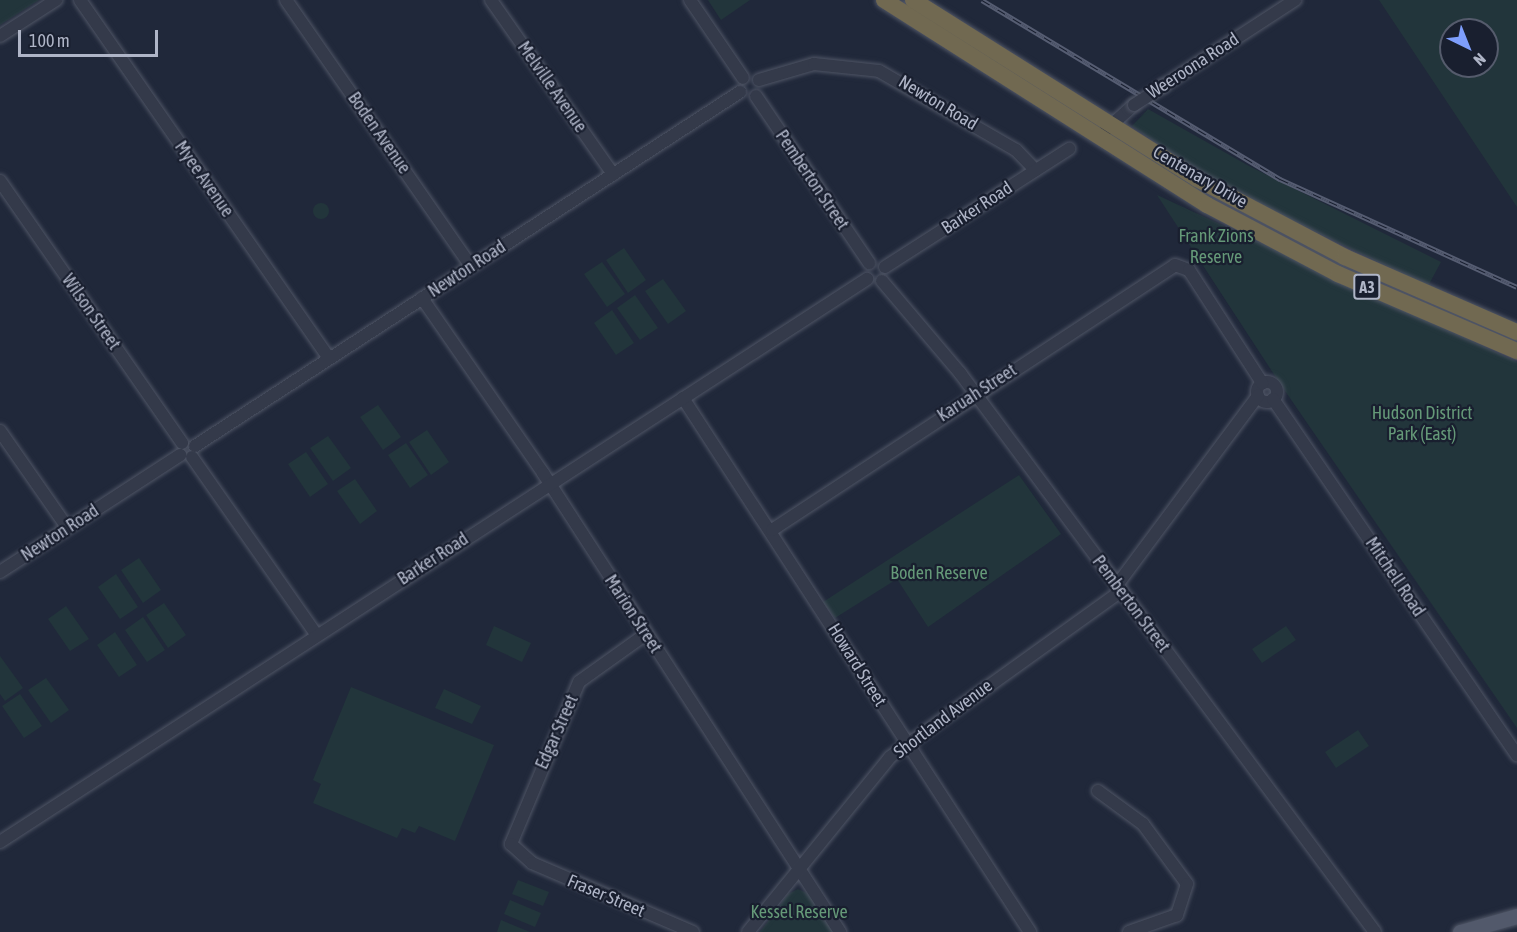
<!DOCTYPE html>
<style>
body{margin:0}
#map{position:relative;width:1517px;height:932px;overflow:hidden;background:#20283a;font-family:"Asap Condensed",sans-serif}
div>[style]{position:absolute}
.green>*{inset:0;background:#22353b}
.round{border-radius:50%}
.roads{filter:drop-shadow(0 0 2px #4f5565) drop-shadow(0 0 2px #4f5565)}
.minor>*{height:12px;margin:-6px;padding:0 6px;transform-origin:6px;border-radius:6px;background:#343a4a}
.minor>.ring{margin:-6px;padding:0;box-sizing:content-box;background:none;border:12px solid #343a4a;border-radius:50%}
.major>*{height:15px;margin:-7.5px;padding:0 7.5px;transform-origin:7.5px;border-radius:7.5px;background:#52596b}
.highway>*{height:16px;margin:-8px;padding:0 8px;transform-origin:8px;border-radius:8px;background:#716951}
.rail>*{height:5px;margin-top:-2.5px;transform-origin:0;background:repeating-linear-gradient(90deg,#191f2f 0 9px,#565d72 0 18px);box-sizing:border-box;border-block:2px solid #565d72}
.bridges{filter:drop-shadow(0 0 2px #4f5565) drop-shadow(0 0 2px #4f5565)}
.minor-bridge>*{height:12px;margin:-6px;padding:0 6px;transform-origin:6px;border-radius:6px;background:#343a4a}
span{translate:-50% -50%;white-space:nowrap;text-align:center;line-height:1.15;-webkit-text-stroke:4.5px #191f2f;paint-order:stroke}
.shield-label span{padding:2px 4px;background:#191f2f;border:2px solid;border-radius:4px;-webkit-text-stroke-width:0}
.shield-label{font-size:16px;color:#afb5c7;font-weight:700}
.street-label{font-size:18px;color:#afb5c7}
.park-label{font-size:18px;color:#659978}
.north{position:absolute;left:1439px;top:18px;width:60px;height:60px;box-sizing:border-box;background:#191f2f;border:2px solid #555b6c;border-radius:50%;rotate:137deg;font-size:16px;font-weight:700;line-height:24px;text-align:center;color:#afb5c7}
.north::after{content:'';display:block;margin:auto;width:21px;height:27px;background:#7e9efc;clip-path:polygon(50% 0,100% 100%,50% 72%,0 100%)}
.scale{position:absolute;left:18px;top:30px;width:140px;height:27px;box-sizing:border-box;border:3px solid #afb5c7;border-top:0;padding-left:8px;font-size:18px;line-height:21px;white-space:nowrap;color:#afb5c7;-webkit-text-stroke:4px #191f2f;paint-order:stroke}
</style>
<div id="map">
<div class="green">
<i style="clip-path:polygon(0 0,39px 0,0 25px)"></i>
<i style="clip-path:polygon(708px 0,750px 0,721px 20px)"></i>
<i style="clip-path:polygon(evenodd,1379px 0,1517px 0,1517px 207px,1379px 0,1451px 30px,1487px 30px,1487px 66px,1451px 66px,1451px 30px)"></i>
<i style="clip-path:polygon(1148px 109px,1249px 166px,1441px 262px,1428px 286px,1260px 205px,1164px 149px,1132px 126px)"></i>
<i style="clip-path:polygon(1157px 195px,1517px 362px,1517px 728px,1281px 385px)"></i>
<i class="round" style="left:313px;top:203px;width:16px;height:16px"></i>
<i style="clip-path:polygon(624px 248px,646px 280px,628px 293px,606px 260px)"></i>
<i style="clip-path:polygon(602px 262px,625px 294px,607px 307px,584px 274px)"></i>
<i style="clip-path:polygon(663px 279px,686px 311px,668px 324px,645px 291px)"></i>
<i style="clip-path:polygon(635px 295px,658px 328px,640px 340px,617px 308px)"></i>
<i style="clip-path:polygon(612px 310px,634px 343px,616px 355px,594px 323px)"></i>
<i style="clip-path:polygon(378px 405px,401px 437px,383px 450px,360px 417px)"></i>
<i style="clip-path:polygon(427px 430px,449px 462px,431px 475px,409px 442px)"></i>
<i style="clip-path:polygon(328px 436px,351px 468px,333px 481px,310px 448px)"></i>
<i style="clip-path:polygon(406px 443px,428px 475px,410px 488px,388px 455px)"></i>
<i style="clip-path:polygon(306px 452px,328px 484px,310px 497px,288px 464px)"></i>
<i style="clip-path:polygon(1019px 475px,1061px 534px,928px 627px,897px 579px,835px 618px,823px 602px)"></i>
<i style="clip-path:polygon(355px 479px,377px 511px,360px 524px,337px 491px)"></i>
<i style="clip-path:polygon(139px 558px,161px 590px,143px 603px,121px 570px)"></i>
<i style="clip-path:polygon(116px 574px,138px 607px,120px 619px,98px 587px)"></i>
<i style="clip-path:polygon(164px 603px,186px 635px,168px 648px,146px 615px)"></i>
<i style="clip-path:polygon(66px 606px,89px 639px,70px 651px,48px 619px)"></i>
<i style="clip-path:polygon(143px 617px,165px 650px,147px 662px,125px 630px)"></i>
<i style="clip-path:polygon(494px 626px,531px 643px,522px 662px,486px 645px)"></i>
<i style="clip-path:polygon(1286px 626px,1296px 640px,1262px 663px,1252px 649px)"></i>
<i style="clip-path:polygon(115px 632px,137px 665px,119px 677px,97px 645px)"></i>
<i style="clip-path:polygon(0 656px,23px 688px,5px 701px,0 694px)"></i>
<i style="clip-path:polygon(46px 678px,69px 710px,51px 723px,28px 690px)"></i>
<i style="clip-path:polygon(351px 687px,494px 745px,455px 841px,419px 826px,415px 833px,402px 828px,397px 838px,313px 803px,321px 784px,313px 780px)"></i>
<i style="clip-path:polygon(444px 689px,481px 706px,472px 724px,435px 708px)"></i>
<i style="clip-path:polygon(20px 694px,42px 726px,24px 738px,2px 706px)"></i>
<i style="clip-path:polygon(1358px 730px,1369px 746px,1336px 768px,1325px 752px)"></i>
<i style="clip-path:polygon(518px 880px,549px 892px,543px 906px,512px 894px)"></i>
<i style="clip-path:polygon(798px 889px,813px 896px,836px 932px,760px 932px,788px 894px)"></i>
<i style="clip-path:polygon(510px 900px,541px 913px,535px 927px,504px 914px)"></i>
<i style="clip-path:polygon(501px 920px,530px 932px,497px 932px)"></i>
</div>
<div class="roads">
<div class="minor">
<i style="left:80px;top:0;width:436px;rotate:55.2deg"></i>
<i style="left:286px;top:0;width:324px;rotate:55.2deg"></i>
<i style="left:491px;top:0;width:213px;rotate:55deg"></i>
<i style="left:690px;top:0;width:94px;rotate:55.8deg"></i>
<i style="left:0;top:36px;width:67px;rotate:-32.7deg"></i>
<i style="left:759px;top:80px;width:57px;rotate:-16.2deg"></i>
<i style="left:814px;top:64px;width:65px;rotate:6.1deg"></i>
<i style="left:879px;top:71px;width:158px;rotate:30deg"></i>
<i style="left:1016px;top:150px;width:28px;rotate:46deg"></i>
<i style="left:1163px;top:86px;width:158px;rotate:-33.1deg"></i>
<i style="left:756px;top:96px;width:202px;rotate:55.9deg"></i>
<i style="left:1106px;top:130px;width:38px;rotate:-42deg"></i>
<i style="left:0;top:181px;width:319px;rotate:55.2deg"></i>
<i style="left:885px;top:267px;width:219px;rotate:-32.7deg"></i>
<i style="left:882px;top:281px;width:121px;rotate:49.7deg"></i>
<i style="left:960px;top:373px;width:696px;rotate:53.41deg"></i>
<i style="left:422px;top:298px;width:213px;rotate:55.3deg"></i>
<i style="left:543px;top:473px;width:547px;rotate:57.09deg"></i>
<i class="ring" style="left:1257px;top:382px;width:8px;height:8px"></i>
<i style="left:683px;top:398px;width:637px;rotate:56.98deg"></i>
<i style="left:1273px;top:399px;width:432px;rotate:55.6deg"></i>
<i style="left:0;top:431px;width:117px;rotate:55.1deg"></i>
<i style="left:195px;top:446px;width:650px;rotate:-33.01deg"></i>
<i style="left:192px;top:457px;width:216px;rotate:55deg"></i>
<i style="left:772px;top:530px;width:482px;rotate:-33.3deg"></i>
<i style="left:1175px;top:265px;width:15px;rotate:20deg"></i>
<i style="left:1189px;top:270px;width:135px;rotate:57.1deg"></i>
<i style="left:0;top:572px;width:215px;rotate:-33deg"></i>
<i style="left:1117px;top:585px;width:236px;rotate:-53.3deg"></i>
<i style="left:646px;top:634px;width:82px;rotate:144.4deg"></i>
<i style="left:579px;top:682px;width:176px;rotate:112.8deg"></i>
<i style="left:511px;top:844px;width:28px;rotate:42deg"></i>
<i style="left:532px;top:863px;width:175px;rotate:23.2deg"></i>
<i style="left:1098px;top:791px;width:56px;rotate:36.3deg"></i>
<i style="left:1143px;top:824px;width:74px;rotate:53.7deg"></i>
<i style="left:1187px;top:884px;width:33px;rotate:108deg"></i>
<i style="left:1177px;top:915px;width:51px;rotate:160.5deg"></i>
<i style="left:0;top:842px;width:1034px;rotate:-33deg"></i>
<i style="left:748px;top:932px;width:225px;rotate:-50.9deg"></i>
<i style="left:890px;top:757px;width:284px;rotate:-35.7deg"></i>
</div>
<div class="major">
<i style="left:1460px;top:932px;width:59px;rotate:-15.7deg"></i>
</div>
<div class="highway">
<i style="left:884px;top:0;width:383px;rotate:32.4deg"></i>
<i style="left:1207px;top:205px;width:148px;rotate:27.8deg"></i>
<i style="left:1338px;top:274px;width:195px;rotate:23.3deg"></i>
<i style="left:913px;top:0;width:336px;rotate:32.2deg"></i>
<i style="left:1197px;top:179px;width:167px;rotate:27.8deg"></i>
<i style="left:1345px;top:257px;width:188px;rotate:23.6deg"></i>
</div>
</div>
<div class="rail">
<i style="left:982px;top:0;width:348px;rotate:31deg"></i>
<i style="left:1280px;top:179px;width:260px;rotate:24.5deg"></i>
</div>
<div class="bridges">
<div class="minor-bridge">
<i style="left:1134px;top:105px;width:35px;rotate:-33deg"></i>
</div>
</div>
<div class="shield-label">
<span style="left:1367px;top:287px">A3</span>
</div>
<div class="street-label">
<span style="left:1193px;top:66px;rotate:-33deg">Weeroona Road</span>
<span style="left:552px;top:87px;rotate:55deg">Melville Avenue</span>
<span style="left:938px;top:103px;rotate:31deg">Newton Road</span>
<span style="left:379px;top:133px;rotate:55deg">Boden Avenue</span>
<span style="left:1200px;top:177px;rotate:30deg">Centenary Drive</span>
<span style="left:204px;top:179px;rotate:55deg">Myee Avenue</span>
<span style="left:812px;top:180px;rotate:56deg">Pemberton Street</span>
<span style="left:977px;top:208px;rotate:-33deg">Barker Road</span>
<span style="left:467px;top:269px;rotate:-33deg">Newton Road</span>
<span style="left:91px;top:312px;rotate:55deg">Wilson Street</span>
<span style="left:977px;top:393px;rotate:-33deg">Karuah Street</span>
<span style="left:60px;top:533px;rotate:-33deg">Newton Road</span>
<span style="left:433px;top:559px;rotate:-33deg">Barker Road</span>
<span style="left:1395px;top:577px;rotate:56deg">Mitchell Road</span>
<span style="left:1131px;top:604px;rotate:53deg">Pemberton Street</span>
<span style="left:633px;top:614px;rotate:57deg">Marion Street</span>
<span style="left:857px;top:665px;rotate:58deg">Howard Street</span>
<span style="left:943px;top:719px;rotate:-37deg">Shortland Avenue</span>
<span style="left:557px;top:732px;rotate:-66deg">Edgar Street</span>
<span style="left:606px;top:896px;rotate:23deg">Fraser Street</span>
</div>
<div class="park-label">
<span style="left:1216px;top:247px">Frank Zions<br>Reserve</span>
<span style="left:1422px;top:424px">Hudson District<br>Park (East)</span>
<span style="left:939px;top:573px">Boden Reserve</span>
<span style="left:799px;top:912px">Kessel Reserve</span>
</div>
<div class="north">N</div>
<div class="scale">100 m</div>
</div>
